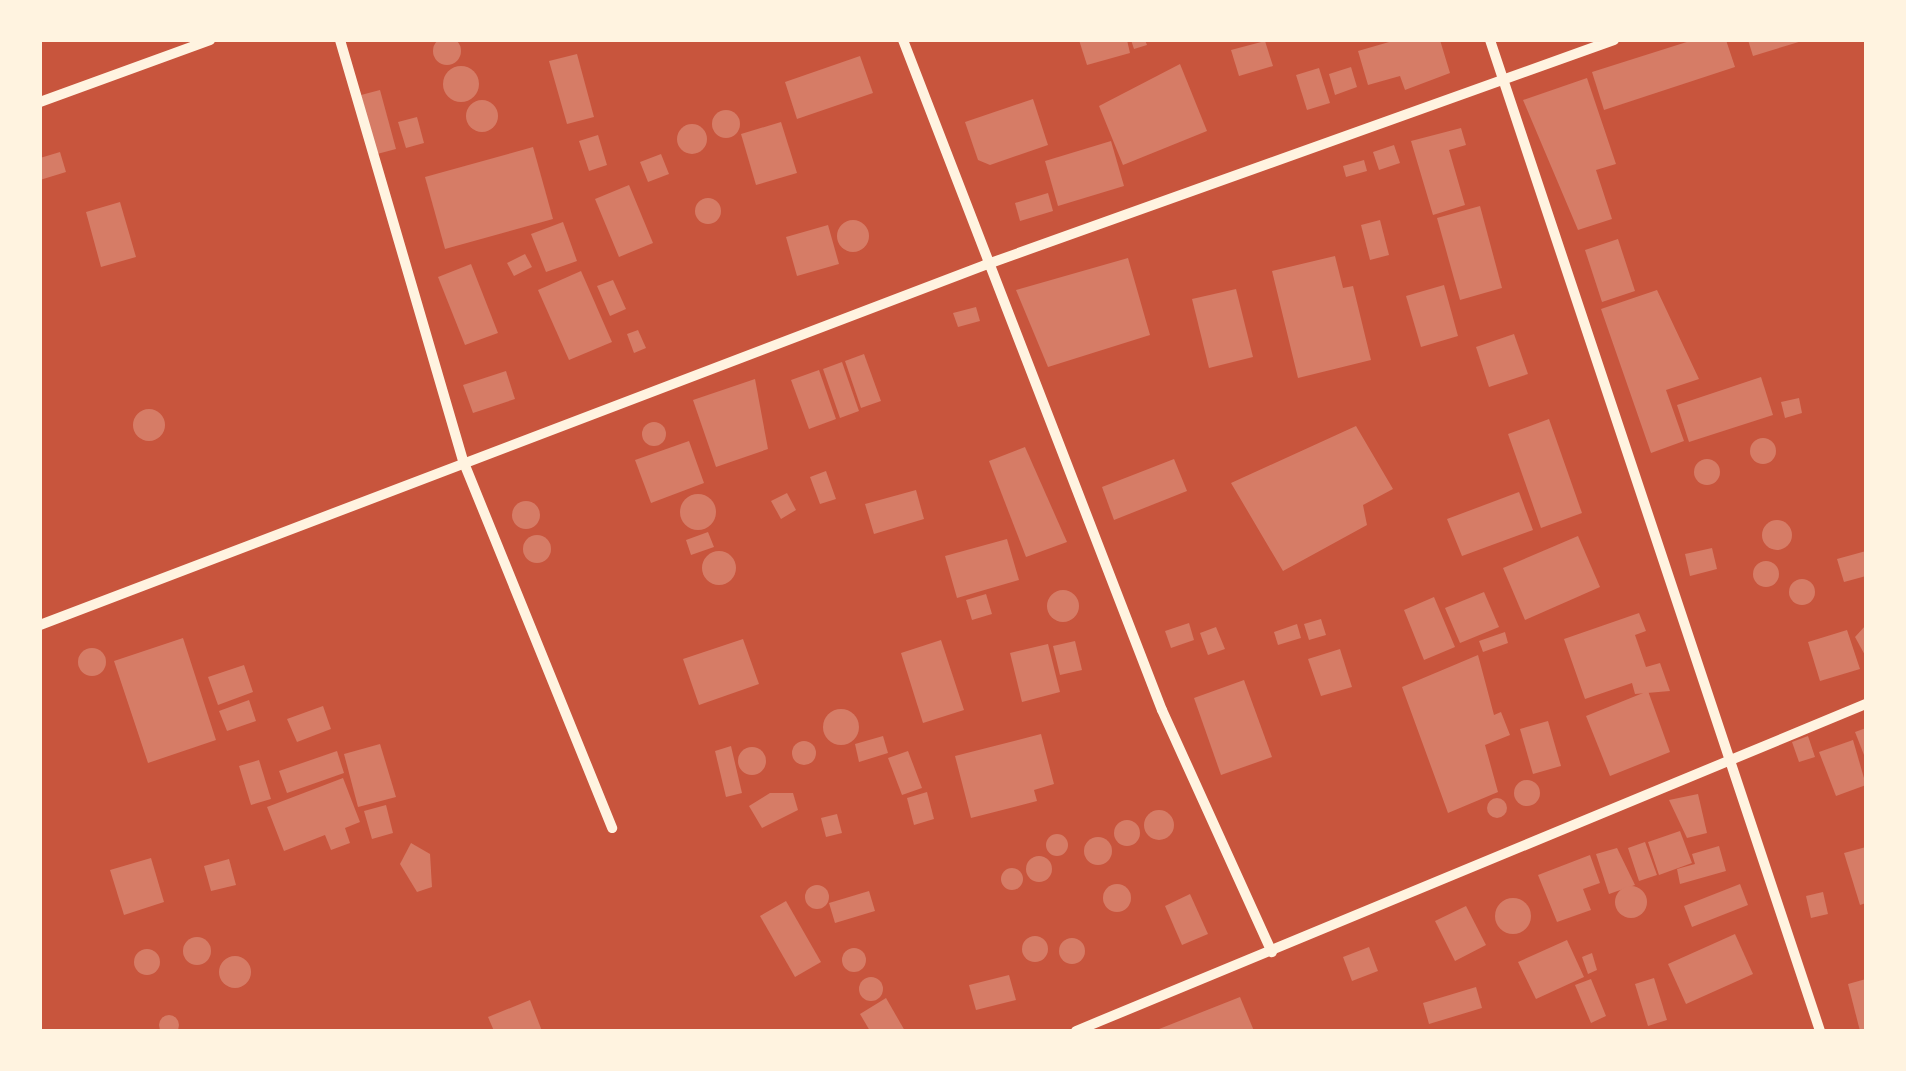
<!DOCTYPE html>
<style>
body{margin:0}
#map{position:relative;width:1906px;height:1071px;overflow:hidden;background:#c8553d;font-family:Figtree,sans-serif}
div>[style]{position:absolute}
.building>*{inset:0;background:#d67c66}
.round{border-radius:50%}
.minor>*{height:10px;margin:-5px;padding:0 5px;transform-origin:5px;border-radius:5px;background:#fff3e0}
span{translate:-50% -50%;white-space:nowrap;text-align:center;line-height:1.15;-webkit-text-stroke:8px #fff3e0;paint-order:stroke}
.frame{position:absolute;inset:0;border:42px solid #fff3e0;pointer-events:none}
</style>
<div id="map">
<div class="building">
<i class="round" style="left:433px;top:37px;width:28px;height:28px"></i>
<i style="clip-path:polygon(1079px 40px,1127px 40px,1130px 53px,1087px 65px)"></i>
<i style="clip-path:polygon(1131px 40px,1145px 40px,1147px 45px,1134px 49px)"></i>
<i style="clip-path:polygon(1396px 40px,1440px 40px,1450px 73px,1405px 90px,1400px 76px,1368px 85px,1358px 51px)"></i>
<i style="clip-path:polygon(1693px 40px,1726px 40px,1735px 67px,1604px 110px,1592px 72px)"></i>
<i style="clip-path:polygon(1748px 40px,1801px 40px,1802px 41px,1753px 56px)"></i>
<i style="clip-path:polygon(1265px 41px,1273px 66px,1239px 76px,1231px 50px)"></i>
<i style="clip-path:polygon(577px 54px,594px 117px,567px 124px,549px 61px)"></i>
<i style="clip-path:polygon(860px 56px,873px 93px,797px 119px,785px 82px)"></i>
<i style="clip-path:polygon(1180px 64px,1207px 131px,1123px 165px,1099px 106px)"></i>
<i class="round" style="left:443px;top:66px;width:36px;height:36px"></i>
<i style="clip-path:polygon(1351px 67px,1357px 87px,1335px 95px,1329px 74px)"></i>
<i style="clip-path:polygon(1319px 68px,1330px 103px,1307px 110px,1296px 75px)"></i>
<i style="clip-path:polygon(1587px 78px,1616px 164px,1596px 170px,1612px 219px,1578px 230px,1523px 100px)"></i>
<i style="clip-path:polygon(380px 90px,396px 149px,377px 154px,361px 95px)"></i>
<i style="clip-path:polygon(1033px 99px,1048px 145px,990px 165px,978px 160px,965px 122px)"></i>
<i class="round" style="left:466px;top:100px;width:32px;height:32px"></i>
<i class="round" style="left:712px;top:110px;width:28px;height:28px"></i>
<i style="clip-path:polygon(417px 117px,424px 143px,406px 148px,398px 122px)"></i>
<i style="clip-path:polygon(781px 122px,797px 173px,756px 185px,741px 134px)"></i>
<i class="round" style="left:677px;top:124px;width:30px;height:30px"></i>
<i style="clip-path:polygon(1461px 128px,1466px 145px,1449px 150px,1465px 205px,1433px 215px,1411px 141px)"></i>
<i style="clip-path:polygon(598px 135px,607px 165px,589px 171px,579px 141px)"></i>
<i style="clip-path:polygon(1111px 141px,1124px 186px,1058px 206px,1045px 161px)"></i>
<i style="clip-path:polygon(1394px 145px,1400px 163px,1379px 170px,1373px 152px)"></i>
<i style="clip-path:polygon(533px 147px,553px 219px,445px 249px,425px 177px)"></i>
<i style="clip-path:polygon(60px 152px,66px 172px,40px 180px,40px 158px)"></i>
<i style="clip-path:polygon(661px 154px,669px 174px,648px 182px,640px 162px)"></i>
<i style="clip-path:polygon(1364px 160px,1367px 171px,1346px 177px,1343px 166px)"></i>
<i style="clip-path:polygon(629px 185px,653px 243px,619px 257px,595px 199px)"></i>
<i style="clip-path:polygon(1048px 193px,1053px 211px,1020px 221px,1015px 203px)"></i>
<i class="round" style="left:695px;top:198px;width:26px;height:26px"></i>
<i style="clip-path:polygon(120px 202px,136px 257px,101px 267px,86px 212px)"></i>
<i style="clip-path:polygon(1480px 206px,1502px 288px,1460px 300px,1437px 218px)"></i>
<i style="clip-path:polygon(1380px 220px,1389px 255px,1370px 260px,1361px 225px)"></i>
<i class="round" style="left:837px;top:220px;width:32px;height:32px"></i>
<i style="clip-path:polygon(563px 222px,577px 261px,546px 272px,531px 234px)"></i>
<i style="clip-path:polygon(828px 225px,839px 264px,797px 276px,786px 237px)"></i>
<i style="clip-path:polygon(1618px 239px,1635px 291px,1602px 302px,1585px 250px)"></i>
<i style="clip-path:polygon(525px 254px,532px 267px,514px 276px,507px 263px)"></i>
<i style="clip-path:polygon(1335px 256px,1343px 288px,1353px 286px,1371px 360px,1298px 378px,1272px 271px)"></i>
<i style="clip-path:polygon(1128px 258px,1150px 335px,1048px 367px,1016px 290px)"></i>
<i style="clip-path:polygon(471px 264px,498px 333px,465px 345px,438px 277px)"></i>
<i style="clip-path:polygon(581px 271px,612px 342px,569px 360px,538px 290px)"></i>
<i style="clip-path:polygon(613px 280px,626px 309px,610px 316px,597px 286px)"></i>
<i style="clip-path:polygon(1444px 285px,1458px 336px,1421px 347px,1406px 296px)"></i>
<i style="clip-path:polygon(1236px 289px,1253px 357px,1209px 368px,1192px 299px)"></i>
<i style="clip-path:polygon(1657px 290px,1699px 379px,1666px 390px,1684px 441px,1651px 453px,1601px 309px)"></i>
<i style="clip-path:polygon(976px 307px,980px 321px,958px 327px,953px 313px)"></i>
<i style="clip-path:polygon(638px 330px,646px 348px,634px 353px,627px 334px)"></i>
<i style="clip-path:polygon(1514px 334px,1528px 374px,1489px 387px,1476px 347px)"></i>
<i style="clip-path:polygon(864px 354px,881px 401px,861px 408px,845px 361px)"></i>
<i style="clip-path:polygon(842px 362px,859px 411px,840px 418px,823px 369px)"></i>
<i style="clip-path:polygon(819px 370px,836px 419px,809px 429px,791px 380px)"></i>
<i style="clip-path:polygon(506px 371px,515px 399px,473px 413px,463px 385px)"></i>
<i style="clip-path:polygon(1761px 377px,1773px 415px,1689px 442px,1677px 405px)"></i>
<i style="clip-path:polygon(755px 379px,768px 449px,716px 467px,693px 400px)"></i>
<i style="clip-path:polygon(1799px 398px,1802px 413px,1785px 418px,1781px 402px)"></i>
<i class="round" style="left:133px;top:409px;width:32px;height:32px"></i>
<i style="clip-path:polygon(1549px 419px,1582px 513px,1541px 528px,1508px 434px)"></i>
<i class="round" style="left:642px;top:422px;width:24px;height:24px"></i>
<i style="clip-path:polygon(1356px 426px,1393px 489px,1363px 505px,1367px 525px,1283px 571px,1231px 483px)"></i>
<i class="round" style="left:1750px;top:438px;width:26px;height:26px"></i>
<i style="clip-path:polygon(689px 441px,704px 483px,651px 503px,635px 460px)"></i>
<i style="clip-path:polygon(1025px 447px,1067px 542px,1026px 557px,989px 461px)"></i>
<i style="clip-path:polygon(1174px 459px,1187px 491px,1114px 520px,1102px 487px)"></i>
<i class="round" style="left:1694px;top:459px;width:26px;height:26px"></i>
<i style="clip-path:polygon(826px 471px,836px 499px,820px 504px,810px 477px)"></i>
<i style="clip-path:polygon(916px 490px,924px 519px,874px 534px,865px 504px)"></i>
<i style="clip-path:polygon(1519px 492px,1533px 530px,1462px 556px,1447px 519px)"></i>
<i style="clip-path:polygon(787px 493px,796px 510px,781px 519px,771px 501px)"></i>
<i class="round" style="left:680px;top:494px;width:36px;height:36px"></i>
<i class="round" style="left:512px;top:501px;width:28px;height:28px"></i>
<i class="round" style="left:1762px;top:520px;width:30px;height:30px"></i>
<i style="clip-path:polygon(708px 532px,714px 547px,691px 555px,686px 540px)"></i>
<i class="round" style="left:523px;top:535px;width:28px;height:28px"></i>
<i style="clip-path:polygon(1578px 536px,1600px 587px,1525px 620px,1503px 568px)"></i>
<i style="clip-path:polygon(1007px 539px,1019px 580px,957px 598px,945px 556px)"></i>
<i style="clip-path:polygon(1712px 548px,1717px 569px,1690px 576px,1685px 554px)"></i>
<i style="clip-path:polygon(1866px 551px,1866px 576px,1844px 582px,1837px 559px)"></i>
<i class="round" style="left:702px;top:551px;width:34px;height:34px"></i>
<i class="round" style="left:1753px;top:561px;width:26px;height:26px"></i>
<i class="round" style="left:1789px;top:579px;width:26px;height:26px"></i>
<i class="round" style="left:1047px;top:590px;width:32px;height:32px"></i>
<i style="clip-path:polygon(1484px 592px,1499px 627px,1460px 643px,1445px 608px)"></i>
<i style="clip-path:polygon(986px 594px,992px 614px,972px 620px,966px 600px)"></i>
<i style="clip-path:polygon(1434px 597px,1455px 647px,1424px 660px,1404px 610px)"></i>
<i style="clip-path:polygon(1639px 613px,1646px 631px,1635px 635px,1646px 667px,1660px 663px,1670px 691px,1635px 694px,1632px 683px,1585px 699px,1564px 639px)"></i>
<i style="clip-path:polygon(1321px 619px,1326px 635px,1309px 640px,1304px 624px)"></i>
<i style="clip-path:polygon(1189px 623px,1194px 640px,1171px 648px,1165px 631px)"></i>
<i style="clip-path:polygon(1297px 624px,1301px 638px,1278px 645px,1274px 632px)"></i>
<i style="clip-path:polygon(1866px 625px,1866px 657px,1855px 637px)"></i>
<i style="clip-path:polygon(1216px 627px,1225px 649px,1208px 655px,1200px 633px)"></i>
<i style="clip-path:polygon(1847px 630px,1860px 669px,1820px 681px,1808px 642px)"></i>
<i style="clip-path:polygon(1505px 632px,1508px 643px,1483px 652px,1479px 641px)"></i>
<i style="clip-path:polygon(183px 638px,216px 740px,148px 763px,114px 661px)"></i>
<i style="clip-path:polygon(743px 639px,759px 684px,699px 705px,683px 659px)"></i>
<i style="clip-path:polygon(941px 640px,964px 710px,923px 723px,901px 653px)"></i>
<i style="clip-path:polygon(1075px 641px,1082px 670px,1060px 675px,1053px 646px)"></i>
<i style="clip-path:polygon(1048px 644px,1060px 692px,1022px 702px,1010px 653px)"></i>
<i class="round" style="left:78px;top:648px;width:28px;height:28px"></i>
<i style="clip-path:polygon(1340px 649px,1352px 687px,1321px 696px,1308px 659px)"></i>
<i style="clip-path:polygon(1478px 655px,1494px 715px,1501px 712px,1510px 735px,1485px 745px,1498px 792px,1448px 813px,1402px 687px)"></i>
<i style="clip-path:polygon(244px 665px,253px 692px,218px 705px,208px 677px)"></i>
<i style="clip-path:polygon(1244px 680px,1272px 757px,1221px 775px,1194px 698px)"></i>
<i style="clip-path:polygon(1648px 691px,1670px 752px,1610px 776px,1586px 716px)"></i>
<i style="clip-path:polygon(249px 700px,256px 721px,227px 731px,219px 711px)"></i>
<i style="clip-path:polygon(323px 706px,331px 729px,297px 742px,287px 719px)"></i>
<i class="round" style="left:823px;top:709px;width:36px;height:36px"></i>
<i style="clip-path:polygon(1548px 721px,1561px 766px,1533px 774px,1520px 729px)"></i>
<i style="clip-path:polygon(1866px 728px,1866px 760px,1855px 732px)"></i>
<i style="clip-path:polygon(1041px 734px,1054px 784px,1034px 790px,1037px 801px,971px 818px,955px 756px)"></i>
<i style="clip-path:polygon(883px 736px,888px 753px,859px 762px,855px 744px)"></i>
<i style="clip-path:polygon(1808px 736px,1815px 757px,1799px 762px,1792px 742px)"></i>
<i style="clip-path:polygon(1853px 740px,1866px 785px,1836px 796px,1819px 752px)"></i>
<i class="round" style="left:792px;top:741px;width:24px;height:24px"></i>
<i style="clip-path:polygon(380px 744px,396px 797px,358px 807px,344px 754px)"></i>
<i style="clip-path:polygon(731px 746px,742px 793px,726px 797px,715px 751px)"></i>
<i class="round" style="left:738px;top:747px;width:28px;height:28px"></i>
<i style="clip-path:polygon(337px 751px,344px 773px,287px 793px,279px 771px)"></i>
<i style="clip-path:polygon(908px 751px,922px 788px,902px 795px,888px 758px)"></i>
<i style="clip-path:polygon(259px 760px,271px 799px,251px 805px,239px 766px)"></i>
<i style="clip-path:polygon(343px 778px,360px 822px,345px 828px,350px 843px,331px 850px,325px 835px,284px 851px,267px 807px)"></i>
<i class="round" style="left:1514px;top:780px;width:26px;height:26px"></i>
<i style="clip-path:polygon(927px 792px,934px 819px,914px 825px,907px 798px)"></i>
<i style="clip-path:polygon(770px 793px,793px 793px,798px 810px,762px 828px,749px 806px)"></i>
<i style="clip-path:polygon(1698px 794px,1707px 833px,1687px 838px,1669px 800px)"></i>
<i class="round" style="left:1487px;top:798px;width:20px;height:20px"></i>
<i style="clip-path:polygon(386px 805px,393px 833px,372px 839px,364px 811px)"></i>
<i class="round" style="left:1144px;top:810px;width:30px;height:30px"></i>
<i style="clip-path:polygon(837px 814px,842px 833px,826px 837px,821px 818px)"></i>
<i class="round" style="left:1114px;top:820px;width:26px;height:26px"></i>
<i style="clip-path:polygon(1680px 831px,1692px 863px,1659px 875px,1648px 842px)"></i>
<i class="round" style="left:1046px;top:834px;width:22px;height:22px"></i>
<i class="round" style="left:1084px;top:837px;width:28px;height:28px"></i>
<i style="clip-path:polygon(1645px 842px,1657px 875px,1639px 881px,1628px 848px)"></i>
<i style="clip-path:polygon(411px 843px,430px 854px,432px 887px,417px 892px,400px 864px)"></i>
<i style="clip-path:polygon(1719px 846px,1726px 871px,1680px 884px,1677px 869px,1695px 864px,1692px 854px)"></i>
<i style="clip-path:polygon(1866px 847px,1866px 903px,1860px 905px,1844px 853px)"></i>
<i style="clip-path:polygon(1617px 848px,1635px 885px,1609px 894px,1596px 854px)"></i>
<i style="clip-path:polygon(1590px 855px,1600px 883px,1583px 889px,1591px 910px,1557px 922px,1538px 875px)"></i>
<i class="round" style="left:1026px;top:856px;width:26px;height:26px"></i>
<i style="clip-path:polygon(151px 858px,164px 902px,124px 915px,110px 870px)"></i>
<i style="clip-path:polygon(229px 859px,236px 885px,211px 891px,204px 866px)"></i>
<i class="round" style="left:1001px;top:868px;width:22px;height:22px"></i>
<i class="round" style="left:1103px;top:884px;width:28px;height:28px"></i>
<i style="clip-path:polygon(1740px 884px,1748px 905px,1692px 927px,1684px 906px)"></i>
<i class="round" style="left:805px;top:885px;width:24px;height:24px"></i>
<i class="round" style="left:1615px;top:886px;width:32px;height:32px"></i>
<i style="clip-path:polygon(869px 891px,875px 911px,835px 923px,829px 903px)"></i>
<i style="clip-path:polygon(1823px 892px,1828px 914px,1811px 918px,1806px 896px)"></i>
<i style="clip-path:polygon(1190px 894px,1208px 934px,1182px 945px,1165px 906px)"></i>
<i class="round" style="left:1495px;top:898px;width:36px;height:36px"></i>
<i style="clip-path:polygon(786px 901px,821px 962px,795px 977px,760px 916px)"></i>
<i style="clip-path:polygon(1466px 906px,1486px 945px,1455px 961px,1435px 921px)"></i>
<i style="clip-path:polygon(1735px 934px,1753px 974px,1686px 1004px,1668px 964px)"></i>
<i class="round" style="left:1022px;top:936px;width:26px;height:26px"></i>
<i class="round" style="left:183px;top:937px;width:28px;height:28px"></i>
<i class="round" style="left:1059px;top:938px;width:26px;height:26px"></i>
<i style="clip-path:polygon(1567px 940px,1584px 977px,1536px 999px,1518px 962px)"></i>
<i style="clip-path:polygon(1369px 947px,1378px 971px,1352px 981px,1343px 957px)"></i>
<i class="round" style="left:842px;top:948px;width:24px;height:24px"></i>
<i class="round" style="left:134px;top:949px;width:26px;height:26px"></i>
<i style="clip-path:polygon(1592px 953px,1597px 970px,1588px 974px,1582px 957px)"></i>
<i class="round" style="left:219px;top:956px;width:32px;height:32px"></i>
<i style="clip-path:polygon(1009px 975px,1016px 1000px,976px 1010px,969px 985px)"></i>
<i class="round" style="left:859px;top:977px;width:24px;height:24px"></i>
<i style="clip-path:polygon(1654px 978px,1667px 1020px,1648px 1026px,1635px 984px)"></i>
<i style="clip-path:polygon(1591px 979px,1606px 1016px,1591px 1023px,1575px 985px)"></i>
<i style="clip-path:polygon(1866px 979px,1866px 1031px,1860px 1031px,1848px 984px)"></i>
<i style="clip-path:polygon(1476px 987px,1482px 1008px,1429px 1024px,1423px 1003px)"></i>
<i style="clip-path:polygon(1240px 997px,1254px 1031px,1154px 1031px)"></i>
<i style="clip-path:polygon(886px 998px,905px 1031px,870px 1031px,860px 1014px)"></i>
<i style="clip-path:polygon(530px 1000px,542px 1031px,494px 1031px,488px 1017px)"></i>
<i class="round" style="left:159px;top:1015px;width:20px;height:20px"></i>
</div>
<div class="minor">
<i style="left:340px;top:40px;width:441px;rotate:73.7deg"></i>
<i style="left:464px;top:463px;width:394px;rotate:67.9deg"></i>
<i style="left:903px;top:40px;width:718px;rotate:68.87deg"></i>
<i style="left:1162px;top:710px;width:266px;rotate:65.6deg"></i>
<i style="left:1490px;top:40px;width:1045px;rotate:71.58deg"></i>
<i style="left:40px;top:102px;width:181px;rotate:-20deg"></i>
<i style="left:40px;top:625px;width:1011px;rotate:-20.85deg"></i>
<i style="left:985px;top:265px;width:668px;rotate:-19.68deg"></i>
<i style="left:1076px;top:1031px;width:855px;rotate:-22.49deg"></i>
</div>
<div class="frame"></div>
</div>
